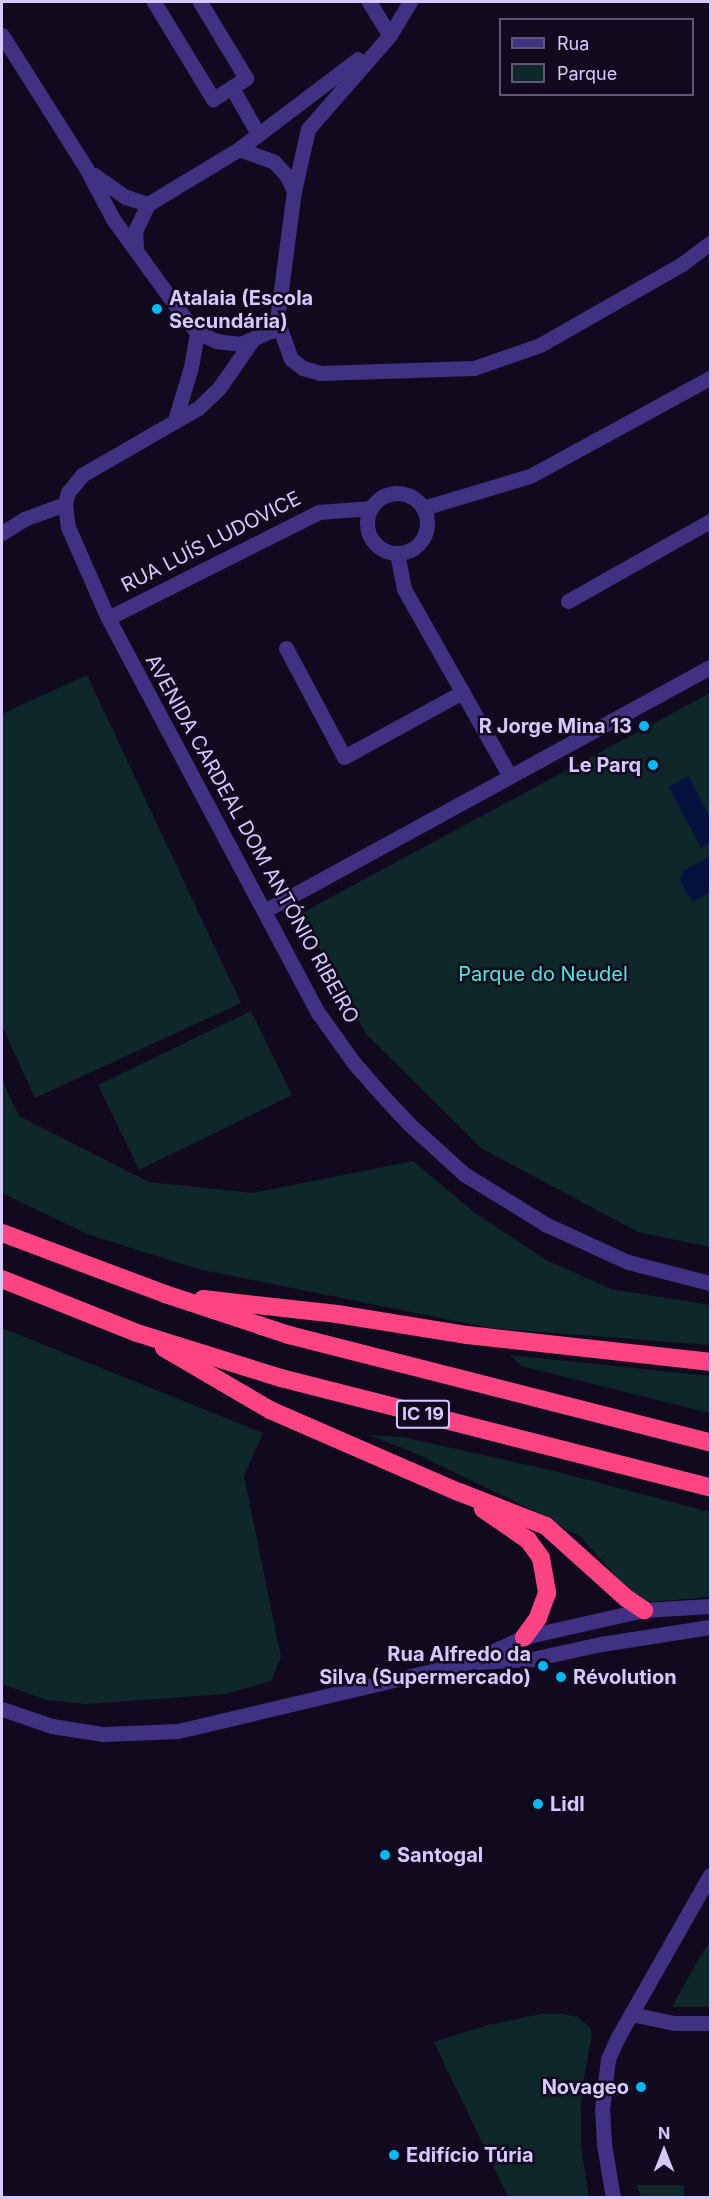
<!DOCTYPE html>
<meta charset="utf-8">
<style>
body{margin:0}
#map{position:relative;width:712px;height:2199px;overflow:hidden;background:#110a1f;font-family:Inter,sans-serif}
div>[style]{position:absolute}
.green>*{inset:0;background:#0d272a}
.water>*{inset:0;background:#05123e}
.minor>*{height:15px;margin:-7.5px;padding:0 7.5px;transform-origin:7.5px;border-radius:7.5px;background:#403183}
.minor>.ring{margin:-7.5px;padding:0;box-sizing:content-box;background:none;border:15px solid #403183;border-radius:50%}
.highway>*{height:18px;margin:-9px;padding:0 9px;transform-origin:9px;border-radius:9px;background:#ff4483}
.dots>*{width:16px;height:16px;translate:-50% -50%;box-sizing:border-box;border:3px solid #110a1f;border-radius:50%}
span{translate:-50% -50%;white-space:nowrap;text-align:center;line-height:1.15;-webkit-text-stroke:5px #110a1f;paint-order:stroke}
.shield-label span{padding:2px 4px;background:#110a1f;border:2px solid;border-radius:4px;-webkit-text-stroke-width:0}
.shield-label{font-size:18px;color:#d7c9ff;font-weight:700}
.poi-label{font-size:20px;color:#d7c9ff;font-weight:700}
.left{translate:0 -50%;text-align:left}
.right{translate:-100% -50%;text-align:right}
.street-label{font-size:20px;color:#d7c9ff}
.park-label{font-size:20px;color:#4be9d7}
.frame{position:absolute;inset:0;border:3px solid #d7c9ff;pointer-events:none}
.legend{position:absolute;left:499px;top:18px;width:195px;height:78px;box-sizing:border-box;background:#110a1f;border:2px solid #605679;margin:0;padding:8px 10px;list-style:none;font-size:18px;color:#d7c9ff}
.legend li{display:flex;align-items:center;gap:12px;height:30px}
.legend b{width:30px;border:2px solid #605679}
.north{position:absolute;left:634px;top:2121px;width:60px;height:60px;-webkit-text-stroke:4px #110a1f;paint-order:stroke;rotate:0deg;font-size:16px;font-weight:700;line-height:24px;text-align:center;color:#d7c9ff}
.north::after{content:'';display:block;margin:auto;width:21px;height:27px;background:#d7c9ff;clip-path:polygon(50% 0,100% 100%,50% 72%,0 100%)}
</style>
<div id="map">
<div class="green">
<i style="clip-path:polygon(87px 675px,241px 1003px,35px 1098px,2px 1026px,2px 714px)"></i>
<i style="clip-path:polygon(710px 693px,710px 1247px,638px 1232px,481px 1148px,366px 1034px,300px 914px)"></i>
<i style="clip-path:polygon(251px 1011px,292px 1095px,139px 1170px,98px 1085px)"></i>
<i style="clip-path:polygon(2px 1080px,19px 1116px,149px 1182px,253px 1193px,413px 1161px,475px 1213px,546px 1260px,611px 1289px,710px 1305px,710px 1345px,490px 1328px,198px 1269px,87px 1234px,2px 1193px)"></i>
<i style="clip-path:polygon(2px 1328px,263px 1433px,244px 1476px,281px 1657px,271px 1681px,225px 1694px,86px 1704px,47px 1700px,2px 1684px)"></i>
<i style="clip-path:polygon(510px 1355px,710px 1376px,710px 1413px,522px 1366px)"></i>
<i style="clip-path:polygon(368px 1435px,402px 1437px,550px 1470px,710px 1512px,710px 1597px,648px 1602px,627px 1589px,581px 1537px,528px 1508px,410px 1451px)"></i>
<i style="clip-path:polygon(710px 1942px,710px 2007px,672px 2007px,700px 1956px)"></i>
<i style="clip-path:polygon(541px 2014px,563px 2014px,578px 2017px,590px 2028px,592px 2035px,582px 2088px,581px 2112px,581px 2147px,589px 2197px,508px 2197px,434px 2042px,488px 2025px)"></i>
<i style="clip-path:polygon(637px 2185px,684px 2185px,684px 2197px,641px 2197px)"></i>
</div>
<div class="water">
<i style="clip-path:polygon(689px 776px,710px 818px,710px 843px,701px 848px,669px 787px)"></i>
<i style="clip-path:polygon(710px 856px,710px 892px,692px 902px,680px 880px,683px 871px)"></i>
</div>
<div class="minor">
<i style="left:154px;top:2px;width:114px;rotate:58.7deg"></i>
<i style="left:213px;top:99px;width:39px;rotate:-32deg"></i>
<i style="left:246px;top:78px;width:89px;rotate:-121.2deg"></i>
<i style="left:369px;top:2px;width:39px;rotate:58deg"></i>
<i style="left:2px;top:35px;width:157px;rotate:57.7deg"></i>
<i style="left:86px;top:168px;width:58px;rotate:62.1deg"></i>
<i style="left:113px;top:219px;width:125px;rotate:54.1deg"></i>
<i style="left:186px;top:320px;width:16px;rotate:47deg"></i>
<i style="left:197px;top:332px;width:21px;rotate:25deg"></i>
<i style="left:216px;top:341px;width:24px;rotate:7deg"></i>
<i style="left:240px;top:344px;width:34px;rotate:-23deg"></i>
<i style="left:271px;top:331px;width:13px;rotate:-61deg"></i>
<i style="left:277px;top:320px;width:130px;rotate:-82.5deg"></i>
<i style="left:294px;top:191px;width:64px;rotate:-77.3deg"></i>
<i style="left:308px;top:129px;width:125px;rotate:-48.9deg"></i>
<i style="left:390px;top:35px;width:39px;rotate:-59deg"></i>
<i style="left:232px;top:88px;width:53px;rotate:60.5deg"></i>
<i style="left:239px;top:149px;width:37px;rotate:20deg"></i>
<i style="left:274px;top:162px;width:19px;rotate:47deg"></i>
<i style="left:287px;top:176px;width:17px;rotate:65deg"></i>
<i style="left:94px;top:175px;width:39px;rotate:35deg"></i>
<i style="left:126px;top:197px;width:23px;rotate:18deg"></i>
<i style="left:136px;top:248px;width:17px;rotate:-93deg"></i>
<i style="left:135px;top:231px;width:30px;rotate:-64deg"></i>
<i style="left:148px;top:204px;width:106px;rotate:-31.1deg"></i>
<i style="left:239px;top:149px;width:149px;rotate:-37.1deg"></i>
<i style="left:277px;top:320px;width:41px;rotate:70.3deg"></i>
<i style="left:291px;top:359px;width:15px;rotate:37deg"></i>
<i style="left:303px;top:368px;width:18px;rotate:16deg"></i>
<i style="left:320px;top:373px;width:154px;rotate:-1.9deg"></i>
<i style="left:474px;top:368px;width:70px;rotate:-19.2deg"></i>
<i style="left:540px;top:345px;width:163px;rotate:-29.7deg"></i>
<i style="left:682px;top:264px;width:35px;rotate:-37deg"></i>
<i style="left:251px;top:342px;width:56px;rotate:124.8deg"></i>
<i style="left:219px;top:388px;width:29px;rotate:136deg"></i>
<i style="left:198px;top:408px;width:134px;rotate:150deg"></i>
<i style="left:82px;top:475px;width:22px;rotate:129deg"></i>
<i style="left:68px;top:492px;width:12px;rotate:104deg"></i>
<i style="left:65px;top:504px;width:23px;rotate:83deg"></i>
<i style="left:68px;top:527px;width:99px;rotate:66.3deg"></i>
<i style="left:108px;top:618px;width:449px;rotate:62deg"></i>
<i style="left:319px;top:1014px;width:60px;rotate:54.5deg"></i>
<i style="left:354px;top:1063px;width:43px;rotate:48.8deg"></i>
<i style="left:382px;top:1095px;width:41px;rotate:47deg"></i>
<i style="left:410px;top:1125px;width:73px;rotate:42.2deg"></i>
<i style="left:464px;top:1174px;width:97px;rotate:31.6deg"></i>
<i style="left:547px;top:1225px;width:89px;rotate:24.6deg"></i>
<i style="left:628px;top:1262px;width:85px;rotate:14.4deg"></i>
<i style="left:175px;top:420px;width:55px;rotate:-73.2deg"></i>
<i style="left:191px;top:367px;width:36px;rotate:-80deg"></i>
<i class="ring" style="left:367px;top:493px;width:45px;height:45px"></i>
<i style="left:423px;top:508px;width:112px;rotate:-16.7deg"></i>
<i style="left:530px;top:476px;width:205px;rotate:-28.6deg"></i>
<i style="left:2px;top:533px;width:26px;rotate:-32deg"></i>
<i style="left:24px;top:519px;width:44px;rotate:-20.1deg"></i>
<i style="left:397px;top:553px;width:37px;rotate:79deg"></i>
<i style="left:404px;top:589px;width:215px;rotate:60.5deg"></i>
<i style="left:568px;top:601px;width:163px;rotate:-29.4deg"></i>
<i style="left:108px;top:618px;width:236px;rotate:-26.7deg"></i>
<i style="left:319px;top:512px;width:52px;rotate:-4.4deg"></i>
<i style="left:286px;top:648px;width:123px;rotate:62deg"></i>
<i style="left:344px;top:757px;width:135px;rotate:-28.8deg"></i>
<i style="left:264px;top:911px;width:508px;rotate:-28.68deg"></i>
<i style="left:478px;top:1662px;width:54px;rotate:-3.2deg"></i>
<i style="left:532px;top:1659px;width:71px;rotate:-12.3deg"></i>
<i style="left:601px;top:1644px;width:110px;rotate:-8.9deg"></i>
<i style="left:2px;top:1709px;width:53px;rotate:18.8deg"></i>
<i style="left:52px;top:1726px;width:52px;rotate:8.9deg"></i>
<i style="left:103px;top:1734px;width:75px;rotate:-2.3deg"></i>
<i style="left:178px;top:1731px;width:299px;rotate:-13.3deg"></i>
<i style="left:469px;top:1662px;width:60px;rotate:-24.4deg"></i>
<i style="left:524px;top:1637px;width:123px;rotate:-12.7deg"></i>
<i style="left:644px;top:1610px;width:66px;rotate:-3.5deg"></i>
<i style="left:631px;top:2014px;width:44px;rotate:11.8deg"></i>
<i style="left:674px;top:2023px;width:36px"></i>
<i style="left:613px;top:2198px;width:55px;rotate:-99.5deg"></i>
<i style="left:604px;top:2144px;width:35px;rotate:-93deg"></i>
<i style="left:602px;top:2109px;width:50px;rotate:-83.2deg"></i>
<i style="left:608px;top:2059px;width:24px;rotate:-66deg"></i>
<i style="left:618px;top:2037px;width:186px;rotate:-60.4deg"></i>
</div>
<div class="highway">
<i style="left:2px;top:1233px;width:174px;rotate:20.5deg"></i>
<i style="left:165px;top:1294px;width:131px;rotate:18.3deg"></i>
<i style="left:289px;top:1335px;width:434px;rotate:14.3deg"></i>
<i style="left:2px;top:1279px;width:145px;rotate:21.8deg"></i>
<i style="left:137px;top:1333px;width:151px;rotate:17.4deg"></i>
<i style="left:281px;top:1378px;width:443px;rotate:14.3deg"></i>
<i style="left:203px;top:1299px;width:135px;rotate:6.4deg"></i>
<i style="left:337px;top:1314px;width:132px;rotate:9.2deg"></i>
<i style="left:467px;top:1335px;width:244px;rotate:6.3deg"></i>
<i style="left:164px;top:1348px;width:123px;rotate:30.3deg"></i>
<i style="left:270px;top:1410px;width:206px;rotate:23.5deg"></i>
<i style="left:459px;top:1492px;width:93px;rotate:21.3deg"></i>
<i style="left:546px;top:1526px;width:108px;rotate:42deg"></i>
<i style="left:626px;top:1598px;width:22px;rotate:34deg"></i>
<i style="left:483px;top:1509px;width:55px;rotate:34.6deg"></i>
<i style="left:528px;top:1540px;width:22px;rotate:54deg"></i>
<i style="left:541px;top:1558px;width:36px;rotate:80deg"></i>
<i style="left:547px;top:1593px;width:27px;rotate:110deg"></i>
<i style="left:538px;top:1618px;width:24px;rotate:126deg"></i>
</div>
<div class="dots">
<i style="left:157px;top:309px;background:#00b9f4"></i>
<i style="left:644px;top:726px;background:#00b9f4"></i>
<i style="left:653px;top:765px;background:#00b9f4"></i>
<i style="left:543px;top:1666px;background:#00b9f4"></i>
<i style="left:561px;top:1677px;background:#00b9f4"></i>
<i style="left:538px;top:1804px;background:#00b9f4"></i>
<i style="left:385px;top:1855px;background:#00b9f4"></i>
<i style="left:641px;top:2087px;background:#00b9f4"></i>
<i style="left:394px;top:2155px;background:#00b9f4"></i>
</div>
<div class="shield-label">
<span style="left:423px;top:1414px">IC 19</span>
</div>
<div class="poi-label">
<span class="left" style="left:169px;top:310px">Atalaia (Escola<br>Secundária)</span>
<span class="right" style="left:632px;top:726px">R Jorge Mina 13</span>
<span class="right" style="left:641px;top:765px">Le Parq</span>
<span class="right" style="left:531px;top:1666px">Rua Alfredo da<br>Silva (Supermercado)</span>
<span class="left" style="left:573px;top:1677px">Révolution</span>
<span class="left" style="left:550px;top:1804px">Lidl</span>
<span class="left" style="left:397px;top:1855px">Santogal</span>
<span class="right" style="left:629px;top:2087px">Novageo</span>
<span class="left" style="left:406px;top:2155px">Edifício Túria</span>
</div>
<div class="street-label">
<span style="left:211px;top:542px;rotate:-27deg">RUA LUÍS LUDOVICE</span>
<span style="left:252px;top:839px;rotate:61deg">AVENIDA CARDEAL DOM ANTÓNIO RIBEIRO</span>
</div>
<div class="park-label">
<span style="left:543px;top:974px">Parque do Neudel</span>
</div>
<div class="frame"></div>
<ul class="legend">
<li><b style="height:8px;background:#403183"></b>Rua</li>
<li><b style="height:16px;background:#0d272a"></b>Parque</li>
</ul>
<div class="north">N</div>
</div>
